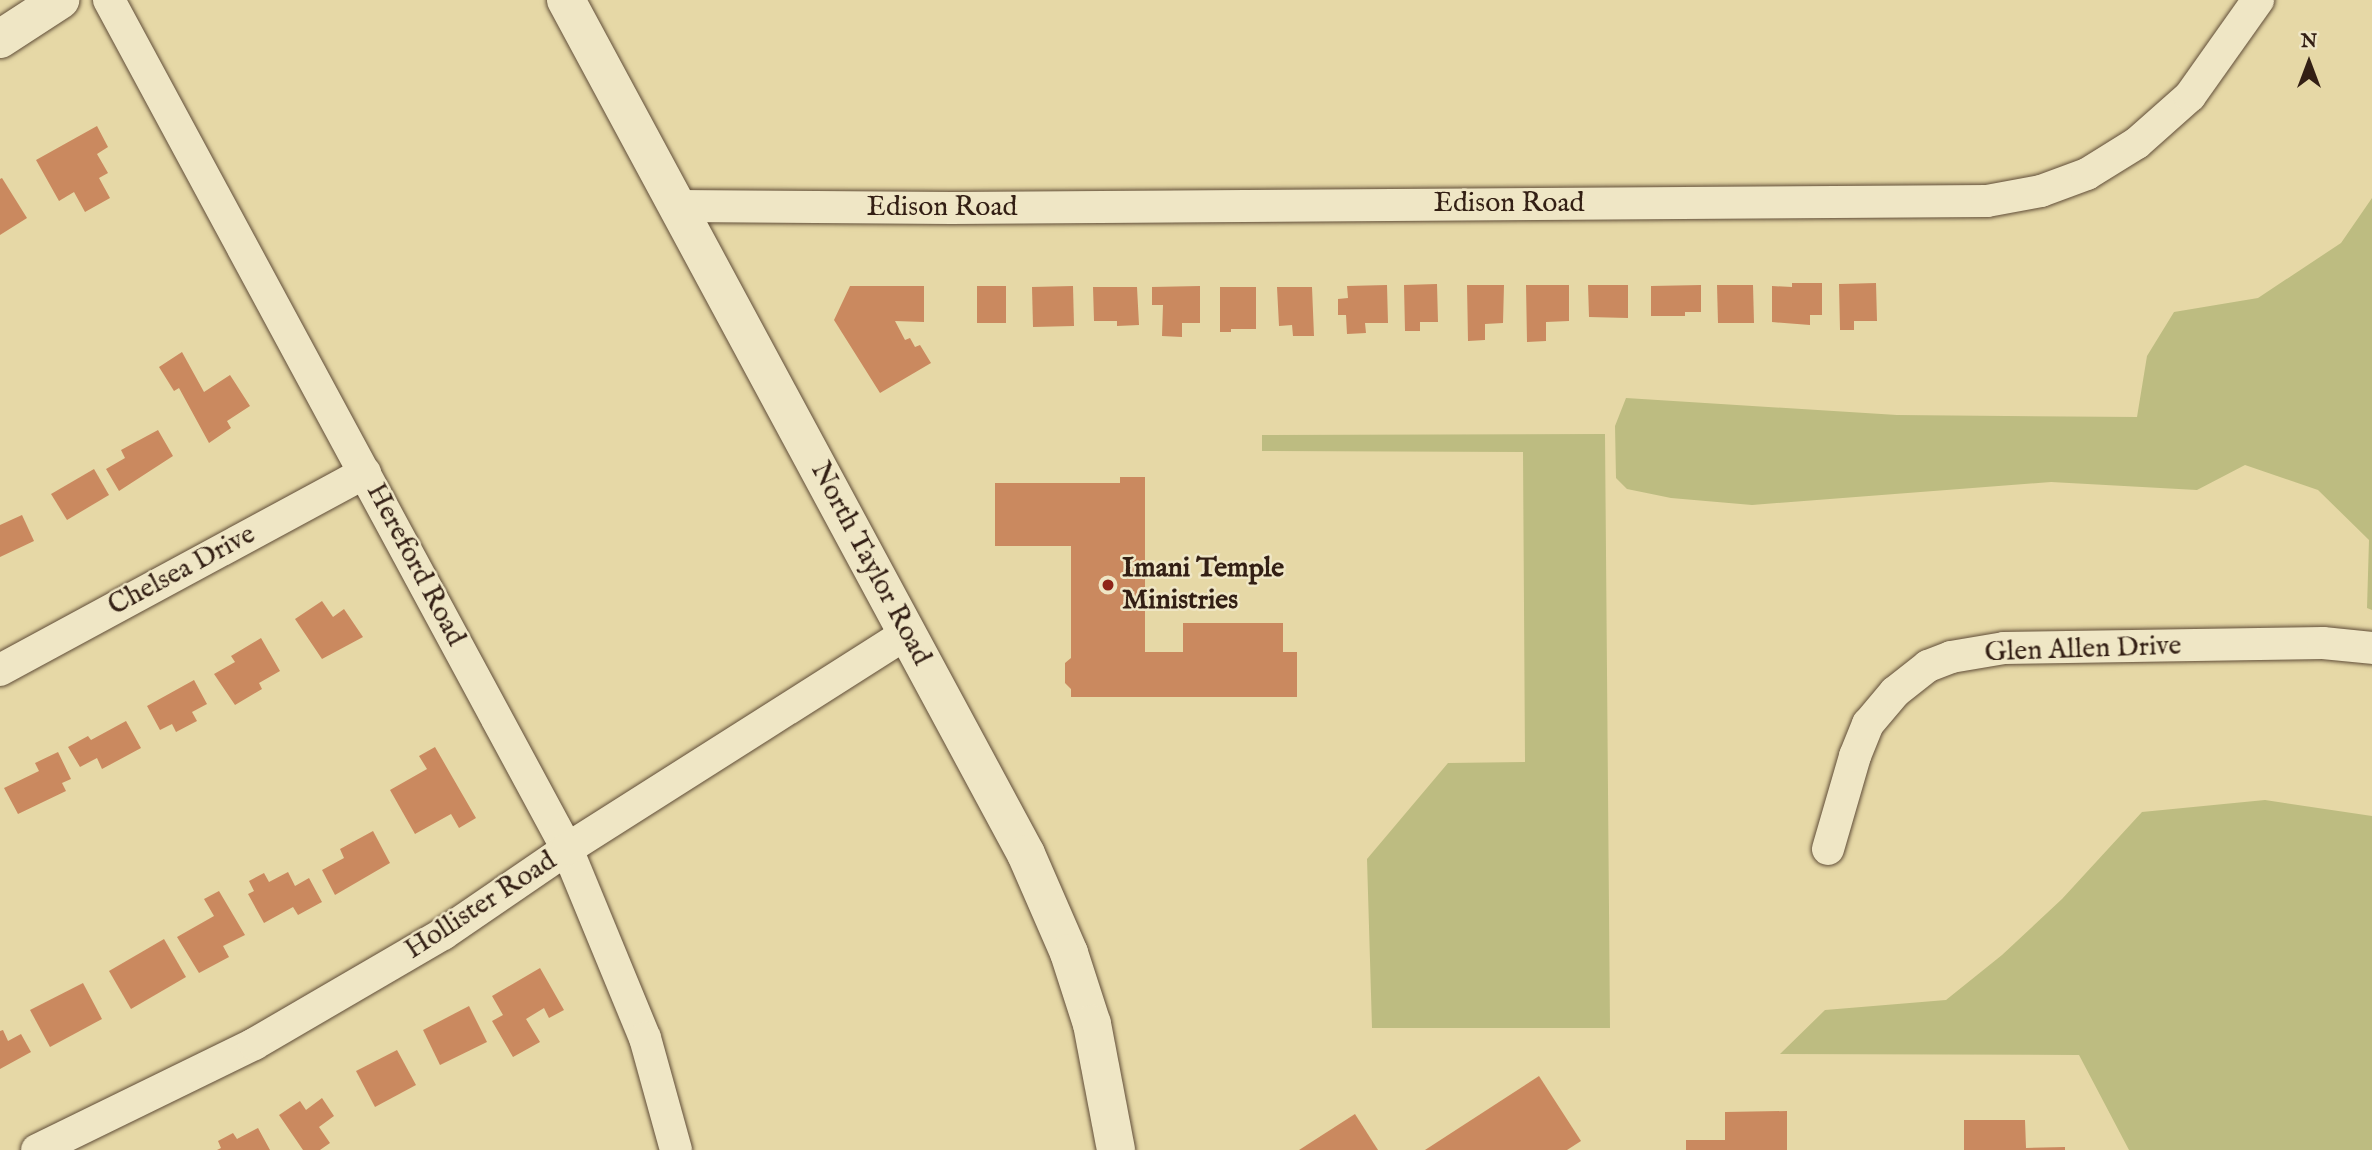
<!DOCTYPE html>
<style>
body{margin:0}
#map{position:relative;width:2372px;height:1150px;overflow:hidden;background:#e6d8a6;font-family:"IM FELL English",serif}
div>[style]{position:absolute}
.green>*{inset:0;background:#bdbc81}
.building>*{inset:0;background:#ca895f}
.roads{filter:drop-shadow(0 0 2px #604d38) drop-shadow(0 0 2px #604d38)}
.street>*{height:32px;margin:-16px;padding:0 16px;transform-origin:16px;border-radius:16px;background:#efe6c5}
.secondary>*{height:38px;margin:-19px;padding:0 19px;transform-origin:19px;border-radius:19px;background:#efe6c5}
.dots>*{width:19px;height:19px;translate:-50% -50%;box-sizing:border-box;border:4px solid #efe6c5;border-radius:50%}
span{translate:-50% -50%;white-space:nowrap;text-align:center;line-height:1.15;-webkit-text-stroke:5px #efe6c5;paint-order:stroke}
.street-label{font-size:28px;color:#331f14}
.poi-label{font-size:28px;color:#331f14;font-weight:700}
.left{translate:0 -50%;text-align:left}
.north{position:absolute;left:2274px;top:28px;width:70px;height:70px;-webkit-text-stroke:5px #efe6c5;paint-order:stroke;rotate:0deg;font-size:19px;font-weight:700;line-height:28px;text-align:center;color:#331f14}
.north::after{content:'';display:block;margin:auto;width:24px;height:32px;background:#331f14;clip-path:polygon(50% 0,100% 100%,50% 72%,0 100%)}
</style>
<div id="map">
<div class="green">
<i style="clip-path:polygon(2372px 198px,2372px 610px,2367px 608px,2369px 540px,2318px 490px,2245px 465px,2197px 490px,2051px 482px,1752px 505px,1671px 498px,1627px 489px,1616px 478px,1615px 426px,1626px 398px,1897px 415px,2137px 417px,2147px 356px,2174px 312px,2258px 298px,2341px 243px)"></i>
<i style="clip-path:polygon(1605px 434px,1610px 1028px,1372px 1028px,1367px 859px,1448px 763px,1525px 762px,1523px 452px,1262px 451px,1262px 435px)"></i>
<i style="clip-path:polygon(2265px 800px,2372px 816px,2372px 1150px,2129px 1150px,2079px 1055px,1780px 1054px,1825px 1010px,1946px 1000px,2002px 955px,2062px 899px,2142px 812px)"></i>
</div>
<div class="building">
<i style="clip-path:polygon(97px 126px,108px 147px,97px 154px,108px 173px,99px 178px,110px 198px,85px 212px,74px 192px,59px 201px,36px 160px)"></i>
<i style="clip-path:polygon(2px 178px,27px 218px,0 235px,0 179px)"></i>
<i style="clip-path:polygon(1792px 283px,1822px 283px,1822px 315px,1810px 315px,1810px 325px,1772px 322px,1772px 286px,1792px 287px)"></i>
<i style="clip-path:polygon(1876px 283px,1877px 321px,1854px 321px,1854px 330px,1840px 330px,1839px 284px)"></i>
<i style="clip-path:polygon(1437px 284px,1438px 322px,1420px 322px,1420px 331px,1405px 331px,1404px 285px)"></i>
<i style="clip-path:polygon(1387px 285px,1388px 323px,1365px 323px,1366px 333px,1347px 334px,1346px 315px,1338px 315px,1338px 299px,1348px 298px,1347px 286px)"></i>
<i style="clip-path:polygon(1467px 285px,1504px 285px,1503px 323px,1485px 324px,1485px 340px,1468px 341px)"></i>
<i style="clip-path:polygon(1526px 285px,1569px 285px,1569px 321px,1546px 322px,1546px 341px,1527px 342px)"></i>
<i style="clip-path:polygon(1588px 285px,1628px 285px,1628px 318px,1589px 317px)"></i>
<i style="clip-path:polygon(1701px 285px,1701px 312px,1685px 312px,1685px 316px,1651px 316px,1651px 286px)"></i>
<i style="clip-path:polygon(1717px 285px,1753px 285px,1754px 323px,1718px 323px)"></i>
<i style="clip-path:polygon(850px 286px,924px 286px,924px 322px,895px 321px,905px 340px,910px 338px,915px 347px,920px 345px,931px 363px,880px 393px,834px 320px)"></i>
<i style="clip-path:polygon(977px 286px,1006px 286px,1006px 323px,977px 323px)"></i>
<i style="clip-path:polygon(1073px 286px,1074px 326px,1033px 327px,1032px 287px)"></i>
<i style="clip-path:polygon(1200px 286px,1200px 323px,1182px 323px,1182px 337px,1162px 336px,1163px 305px,1152px 305px,1152px 287px)"></i>
<i style="clip-path:polygon(1093px 287px,1137px 287px,1139px 325px,1117px 326px,1117px 321px,1094px 321px)"></i>
<i style="clip-path:polygon(1220px 287px,1256px 287px,1256px 329px,1231px 329px,1231px 332px,1220px 332px)"></i>
<i style="clip-path:polygon(1277px 287px,1312px 287px,1314px 336px,1293px 336px,1292px 325px,1279px 326px)"></i>
<i style="clip-path:polygon(182px 352px,204px 392px,230px 375px,250px 406px,227px 421px,231px 428px,209px 443px,179px 388px,174px 391px,159px 367px)"></i>
<i style="clip-path:polygon(158px 430px,173px 456px,119px 491px,106px 469px,125px 458px,121px 450px)"></i>
<i style="clip-path:polygon(94px 469px,109px 495px,67px 520px,51px 494px)"></i>
<i style="clip-path:polygon(1120px 477px,1145px 477px,1145px 652px,1183px 652px,1183px 623px,1283px 623px,1283px 652px,1297px 652px,1297px 697px,1071px 697px,1071px 689px,1065px 683px,1065px 663px,1071px 658px,1071px 546px,995px 546px,995px 483px,1120px 483px)"></i>
<i style="clip-path:polygon(22px 515px,34px 541px,0 557px,0 525px)"></i>
<i style="clip-path:polygon(322px 601px,333px 617px,344px 609px,363px 637px,322px 659px,295px 619px)"></i>
<i style="clip-path:polygon(261px 638px,280px 671px,259px 683px,262px 689px,235px 705px,214px 674px,235px 662px,231px 656px)"></i>
<i style="clip-path:polygon(194px 680px,207px 704px,192px 712px,197px 721px,176px 732px,172px 724px,160px 730px,147px 706px)"></i>
<i style="clip-path:polygon(126px 721px,141px 748px,102px 769px,97px 758px,80px 767px,68px 747px,88px 736px,91px 740px)"></i>
<i style="clip-path:polygon(435px 747px,476px 818px,459px 828px,451px 814px,415px 834px,390px 790px,427px 769px,419px 756px)"></i>
<i style="clip-path:polygon(58px 752px,71px 779px,62px 783px,66px 791px,18px 814px,4px 788px,39px 771px,35px 763px)"></i>
<i style="clip-path:polygon(373px 831px,390px 863px,335px 895px,322px 870px,344px 858px,340px 849px)"></i>
<i style="clip-path:polygon(288px 872px,295px 886px,309px 878px,322px 902px,298px 915px,293px 907px,264px 923px,248px 894px,254px 891px,249px 881px,264px 873px,269px 882px)"></i>
<i style="clip-path:polygon(219px 891px,245px 935px,223px 946px,229px 957px,199px 973px,177px 937px,214px 916px,204px 899px)"></i>
<i style="clip-path:polygon(164px 939px,186px 977px,131px 1009px,109px 971px)"></i>
<i style="clip-path:polygon(540px 968px,564px 1010px,549px 1018px,544px 1008px,526px 1019px,540px 1042px,513px 1057px,492px 1021px,503px 1015px,492px 996px)"></i>
<i style="clip-path:polygon(83px 983px,102px 1019px,50px 1047px,30px 1010px)"></i>
<i style="clip-path:polygon(469px 1006px,487px 1042px,440px 1065px,423px 1030px)"></i>
<i style="clip-path:polygon(3px 1030px,8px 1041px,21px 1034px,31px 1052px,0 1069px,0 1031px)"></i>
<i style="clip-path:polygon(397px 1050px,416px 1085px,375px 1107px,356px 1071px)"></i>
<i style="clip-path:polygon(1539px 1076px,1581px 1141px,1567px 1150px,1425px 1150px)"></i>
<i style="clip-path:polygon(322px 1098px,334px 1116px,319px 1127px,330px 1143px,320px 1150px,303px 1150px,279px 1115px,300px 1101px,306px 1110px)"></i>
<i style="clip-path:polygon(1787px 1111px,1787px 1150px,1686px 1150px,1686px 1140px,1725px 1140px,1725px 1112px)"></i>
<i style="clip-path:polygon(1355px 1114px,1378px 1150px,1299px 1150px)"></i>
<i style="clip-path:polygon(1964px 1120px,2025px 1120px,2026px 1148px,2065px 1147px,2065px 1150px,1964px 1150px)"></i>
<i style="clip-path:polygon(258px 1128px,270px 1150px,217px 1150px,221px 1148px,218px 1141px,233px 1133px,237px 1139px)"></i>
</div>
<div class="roads">
<div class="street">
<i style="left:109px;top:0;width:965px;rotate:61.65deg"></i>
<i style="left:567px;top:849px;width:204px;rotate:67.6deg"></i>
<i style="left:645px;top:1038px;width:116px;rotate:74.5deg"></i>
<i style="left:679px;top:206px;width:273px;rotate:0.4deg"></i>
<i style="left:952px;top:208px;width:1035px;rotate:-0.39deg"></i>
<i style="left:1987px;top:201px;width:55px;rotate:-10.5deg"></i>
<i style="left:2041px;top:191px;width:49px;rotate:-20.3deg"></i>
<i style="left:2087px;top:174px;width:59px;rotate:-31.8deg"></i>
<i style="left:2137px;top:143px;width:71px;rotate:-41.6deg"></i>
<i style="left:2190px;top:96px;width:118px;rotate:-54.7deg"></i>
<i style="left:0;top:670px;width:415px;rotate:-28.4deg"></i>
<i style="left:1828px;top:849px;width:97px;rotate:-73.8deg"></i>
<i style="left:1855px;top:756px;width:35px;rotate:-68deg"></i>
<i style="left:1868px;top:724px;width:42px;rotate:-49.8deg"></i>
<i style="left:1895px;top:692px;width:42px;rotate:-38.2deg"></i>
<i style="left:1928px;top:666px;width:25px;rotate:-21deg"></i>
<i style="left:1951px;top:657px;width:54px;rotate:-9.6deg"></i>
<i style="left:2004px;top:648px;width:319px;rotate:-0.9deg"></i>
<i style="left:2323px;top:643px;width:49px;rotate:5.8deg"></i>
<i style="left:37px;top:1150px;width:242px;rotate:-26deg"></i>
<i style="left:254px;top:1044px;width:219px;rotate:-30.2deg"></i>
<i style="left:443px;top:934px;width:150px;rotate:-34.4deg"></i>
<i style="left:567px;top:849px;width:403px;rotate:-32.4deg"></i>
</div>
<div class="secondary">
<i style="left:566px;top:0;width:970px;rotate:61.69deg"></i>
<i style="left:1026px;top:854px;width:108px;rotate:66.5deg"></i>
<i style="left:1069px;top:953px;width:75px;rotate:72.1deg"></i>
<i style="left:1092px;top:1024px;width:128px;rotate:79.2deg"></i>
<i style="left:0;top:39px;width:72px;rotate:-33deg"></i>
</div>
</div>
<div class="dots">
<i style="left:1108px;top:585px;background:#8f2418"></i>
</div>
<div class="street-label">
<span style="left:1509px;top:204px">Edison Road</span>
<span style="left:942px;top:208px">Edison Road</span>
<span style="left:870px;top:564px;rotate:62deg">North Taylor Road</span>
<span style="left:415px;top:565px;rotate:62deg">Hereford Road</span>
<span style="left:182px;top:571px;rotate:-28deg">Chelsea Drive</span>
<span style="left:2083px;top:650px;rotate:-2deg">Glen Allen Drive</span>
<span style="left:481px;top:906px;rotate:-33deg">Hollister Road</span>
</div>
<div class="poi-label">
<span class="left" style="left:1122px;top:585px">Imani Temple<br>Ministries</span>
</div>
<div class="north">N</div>
</div>
